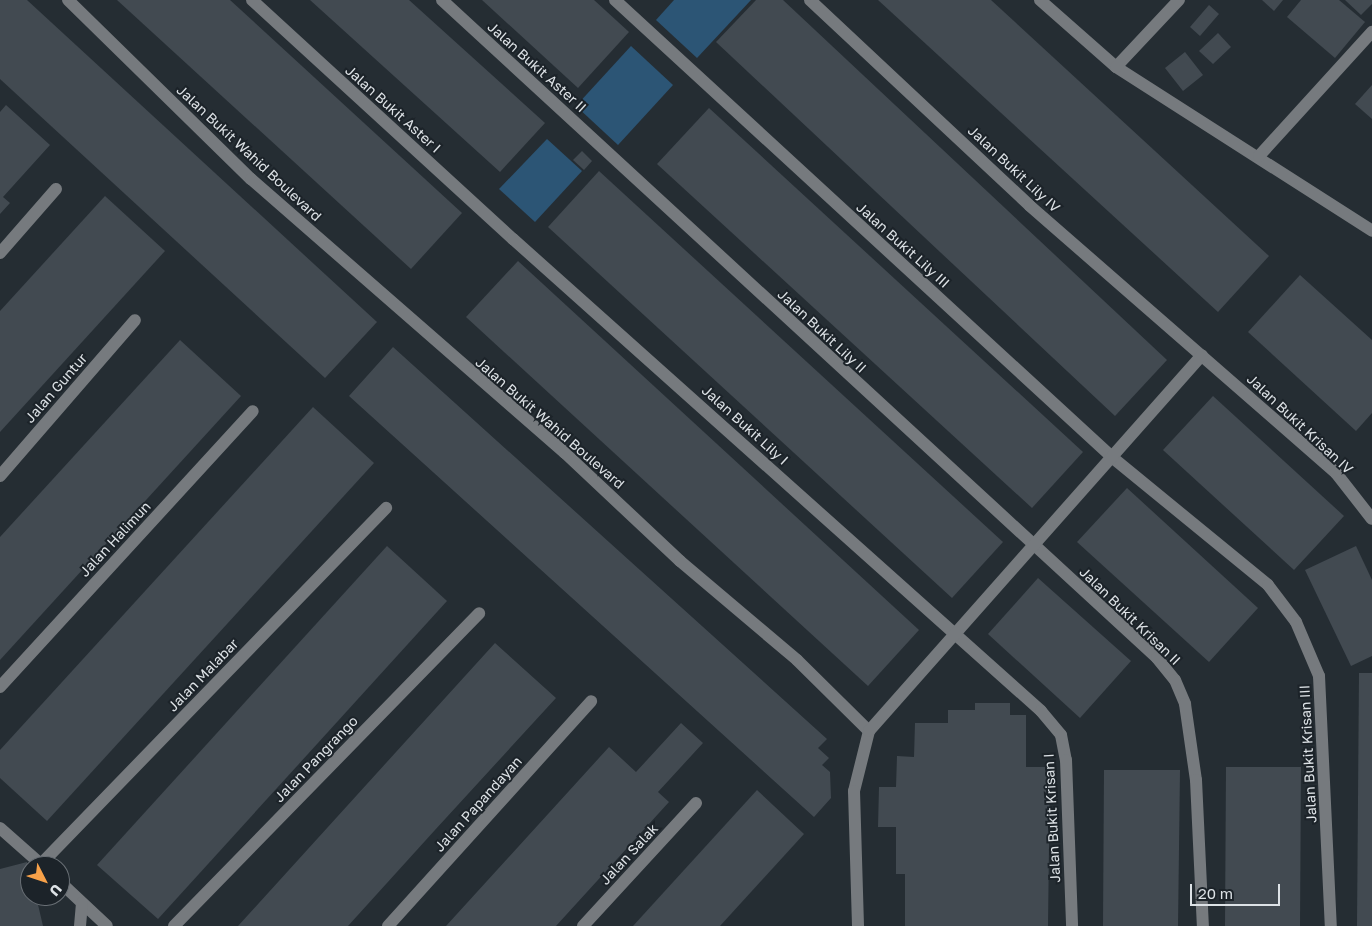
<!DOCTYPE html>
<style>
body{margin:0}
#map{position:relative;width:1372px;height:926px;overflow:hidden;background:#252d33;font-family:"Golos Text",sans-serif}
div>[style]{position:absolute}
.green>*{inset:0;background:#2c5575}
.building>*{inset:0;background:#424a51}
.minor>*{height:12px;margin:-6px;padding:0 6px;transform-origin:6px;border-radius:6px;background:#767a7e}
span{translate:-50% -50%;white-space:nowrap;text-align:center;line-height:1.15;-webkit-text-stroke:4px #1c2329;paint-order:stroke}
.street-label{font-size:14px;color:#dde2e6}
.north{position:absolute;left:20px;top:856px;width:50px;height:50px;box-sizing:border-box;background:#1c2329;border:1px solid #696f75;border-radius:50%;rotate:131deg;font-size:14px;font-weight:700;line-height:20px;text-align:center;color:#dde2e6}
.north::after{content:'';display:block;margin:auto;width:18px;height:22px;background:#f7a149;clip-path:polygon(50% 0,100% 100%,50% 72%,0 100%)}
.scale{position:absolute;left:1190px;top:884px;width:90px;height:22px;box-sizing:border-box;border:2px solid #dde2e6;border-top:0;padding-left:6px;font-size:15px;line-height:18px;white-space:nowrap;color:#dde2e6;-webkit-text-stroke:4px #1c2329;paint-order:stroke}
</style>
<div id="map">
<div class="green">
<i style="clip-path:polygon(674px 0,751px 0,697px 58px,656px 20px)"></i>
<i style="clip-path:polygon(631px 46px,673px 85px,618px 145px,576px 106px)"></i>
<i style="clip-path:polygon(547px 139px,582px 171px,535px 222px,499px 189px)"></i>
</div>
<div class="building">
<i style="clip-path:polygon(0 0,27px 0,377px 322px,325px 378px,0 79px)"></i>
<i style="clip-path:polygon(117px 0,230px 0,462px 213px,411px 269px)"></i>
<i style="clip-path:polygon(310px 0,409px 0,545px 123px,500px 172px)"></i>
<i style="clip-path:polygon(482px 0,594px 0,629px 32px,578px 88px)"></i>
<i style="clip-path:polygon(756px 0,783px 0,1167px 360px,1115px 416px,716px 42px)"></i>
<i style="clip-path:polygon(878px 0,991px 0,1269px 256px,1218px 312px)"></i>
<i style="clip-path:polygon(1262px 0,1283px 0,1274px 11px)"></i>
<i style="clip-path:polygon(1301px 0,1339px 0,1365px 22px,1335px 58px,1287px 17px)"></i>
<i style="clip-path:polygon(1345px 0,1372px 0,1372px 4px,1361px 15px)"></i>
<i style="clip-path:polygon(1209px 5px,1219px 14px,1200px 36px,1190px 27px)"></i>
<i style="clip-path:polygon(1218px 33px,1231px 47px,1213px 64px,1199px 51px)"></i>
<i style="clip-path:polygon(1185px 52px,1203px 75px,1183px 91px,1165px 68px)"></i>
<i style="clip-path:polygon(1372px 85px,1372px 119px,1355px 104px)"></i>
<i style="clip-path:polygon(6px 105px,50px 145px,3px 197px,10px 203px,0 214px,0 112px)"></i>
<i style="clip-path:polygon(709px 108px,1083px 452px,1032px 508px,657px 164px)"></i>
<i style="clip-path:polygon(582px 151px,592px 161px,584px 170px,573px 160px)"></i>
<i style="clip-path:polygon(599px 171px,1003px 542px,952px 598px,548px 227px)"></i>
<i style="clip-path:polygon(105px 196px,165px 251px,0 432px,0 311px)"></i>
<i style="clip-path:polygon(518px 261px,919px 630px,868px 686px,466px 317px)"></i>
<i style="clip-path:polygon(1300px 275px,1372px 340px,1372px 413px,1356px 431px,1248px 332px)"></i>
<i style="clip-path:polygon(180px 340px,241px 396px,0 660px,0 537px)"></i>
<i style="clip-path:polygon(393px 347px,827px 739px,818px 748px,829px 758px,822px 765px,830px 772px,831px 798px,814px 817px,349px 396px)"></i>
<i style="clip-path:polygon(1213px 396px,1344px 516px,1294px 570px,1163px 450px)"></i>
<i style="clip-path:polygon(313px 407px,374px 463px,47px 821px,0 778px,0 750px)"></i>
<i style="clip-path:polygon(1127px 488px,1258px 608px,1209px 662px,1077px 542px)"></i>
<i style="clip-path:polygon(387px 546px,447px 601px,158px 919px,97px 865px)"></i>
<i style="clip-path:polygon(1356px 546px,1372px 580px,1372px 656px,1351px 666px,1305px 570px)"></i>
<i style="clip-path:polygon(1038px 578px,1131px 661px,1080px 718px,988px 634px)"></i>
<i style="clip-path:polygon(495px 643px,556px 698px,435px 830px,348px 926px,238px 926px)"></i>
<i style="clip-path:polygon(1359px 673px,1372px 673px,1372px 926px,1357px 926px)"></i>
<i style="clip-path:polygon(975px 703px,1010px 703px,1010px 715px,1026px 715px,1026px 767px,1050px 767px,1048px 926px,905px 926px,905px 874px,896px 874px,896px 827px,878px 827px,879px 787px,896px 787px,897px 756px,914px 757px,915px 723px,948px 723px,948px 710px,975px 710px)"></i>
<i style="clip-path:polygon(681px 723px,703px 743px,658px 792px,669px 802px,556px 926px,446px 926px,609px 747px,636px 772px)"></i>
<i style="clip-path:polygon(1226px 767px,1301px 767px,1300px 926px,1225px 926px)"></i>
<i style="clip-path:polygon(1104px 770px,1180px 770px,1178px 926px,1103px 926px)"></i>
<i style="clip-path:polygon(757px 790px,804px 834px,720px 926px,633px 926px)"></i>
<i style="clip-path:polygon(27px 862px,30px 896px,36px 896px,43px 926px,0 926px,0 869px)"></i>
</div>
<div class="minor">
<i style="left:68px;top:0;width:256px;rotate:44.4deg"></i>
<i style="left:251px;top:179px;width:417px;rotate:41.1deg"></i>
<i style="left:565px;top:453px;width:158px;rotate:43.2deg"></i>
<i style="left:680px;top:561px;width:153px;rotate:40.2deg"></i>
<i style="left:797px;top:660px;width:101px;rotate:44.6deg"></i>
<i style="left:869px;top:731px;width:62px;rotate:104deg"></i>
<i style="left:854px;top:791px;width:135px;rotate:88.3deg"></i>
<i style="left:252px;top:0;width:354px;rotate:42.5deg"></i>
<i style="left:513px;top:239px;width:708px;rotate:41.79deg"></i>
<i style="left:1041px;top:711px;width:31px;rotate:50deg"></i>
<i style="left:1061px;top:735px;width:25px;rotate:79deg"></i>
<i style="left:1066px;top:760px;width:166px;rotate:87.9deg"></i>
<i style="left:442px;top:0;width:972px;rotate:42.62deg"></i>
<i style="left:1157px;top:658px;width:28px;rotate:51deg"></i>
<i style="left:1175px;top:680px;width:26px;rotate:67deg"></i>
<i style="left:1185px;top:704px;width:77px;rotate:81.8deg"></i>
<i style="left:1196px;top:780px;width:146px;rotate:87.3deg"></i>
<i style="left:615px;top:0;width:677px;rotate:42.6deg"></i>
<i style="left:1113px;top:458px;width:200px;rotate:39.3deg"></i>
<i style="left:1268px;top:585px;width:46px;rotate:52.9deg"></i>
<i style="left:1296px;top:622px;width:59px;rotate:66.9deg"></i>
<i style="left:1319px;top:676px;width:250px;rotate:87.3deg"></i>
<i style="left:810px;top:0;width:301px;rotate:43.1deg"></i>
<i style="left:1030px;top:206px;width:406px;rotate:41.1deg"></i>
<i style="left:1336px;top:473px;width:58px;rotate:52deg"></i>
<i style="left:1040px;top:0;width:101px;rotate:41.4deg"></i>
<i style="left:1116px;top:67px;width:304px;rotate:32.6deg"></i>
<i style="left:1116px;top:67px;width:92px;rotate:-46.8deg"></i>
<i style="left:1259px;top:156px;width:168px;rotate:-47.7deg"></i>
<i style="left:0;top:253px;width:85px;rotate:-48.8deg"></i>
<i style="left:0;top:476px;width:206px;rotate:-49.1deg"></i>
<i style="left:0;top:687px;width:374px;rotate:-47.5deg"></i>
<i style="left:869px;top:731px;width:502px;rotate:-48.47deg"></i>
<i style="left:0;top:828px;width:57px;rotate:41.5deg"></i>
<i style="left:41px;top:864px;width:496px;rotate:-45.9deg"></i>
<i style="left:60px;top:882px;width:64px;rotate:43.1deg"></i>
<i style="left:80px;top:926px;width:23px;rotate:-85deg"></i>
<i style="left:174px;top:926px;width:437px;rotate:-45.7deg"></i>
<i style="left:388px;top:926px;width:303px;rotate:-47.9deg"></i>
<i style="left:583px;top:926px;width:167px;rotate:-47.4deg"></i>
</div>
<div class="street-label">
<span style="left:537px;top:67px;rotate:42deg">Jalan Bukit Aster II</span>
<span style="left:393px;top:109px;rotate:42deg">Jalan Bukit Aster I</span>
<span style="left:249px;top:153px;rotate:43deg">Jalan Bukit Wahid Boulevard</span>
<span style="left:1014px;top:169px;rotate:43deg">Jalan Bukit Lily IV</span>
<span style="left:903px;top:245px;rotate:42deg">Jalan Bukit Lily III</span>
<span style="left:822px;top:331px;rotate:43deg">Jalan Bukit Lily II</span>
<span style="left:56px;top:388px;rotate:-49deg">Jalan Guntur</span>
<span style="left:550px;top:423px;rotate:41deg">Jalan Bukit Wahid Boulevard</span>
<span style="left:1300px;top:424px;rotate:43deg">Jalan Bukit Krisan IV</span>
<span style="left:745px;top:425px;rotate:42deg">Jalan Bukit Lily I</span>
<span style="left:115px;top:539px;rotate:-47deg">Jalan Halimun</span>
<span style="left:1130px;top:616px;rotate:44deg">Jalan Bukit Krisan II</span>
<span style="left:203px;top:675px;rotate:-46deg">Jalan Malabar</span>
<span style="left:1308px;top:754px;rotate:-93deg">Jalan Bukit Krisan III</span>
<span style="left:316px;top:759px;rotate:-46deg">Jalan Pangrango</span>
<span style="left:478px;top:804px;rotate:-48deg">Jalan Papandayan</span>
<span style="left:1052px;top:818px;rotate:-93deg">Jalan Bukit Krisan I</span>
<span style="left:629px;top:854px;rotate:-47deg">Jalan Salak</span>
</div>
<div class="north">U</div>
<div class="scale">20 m</div>
</div>
